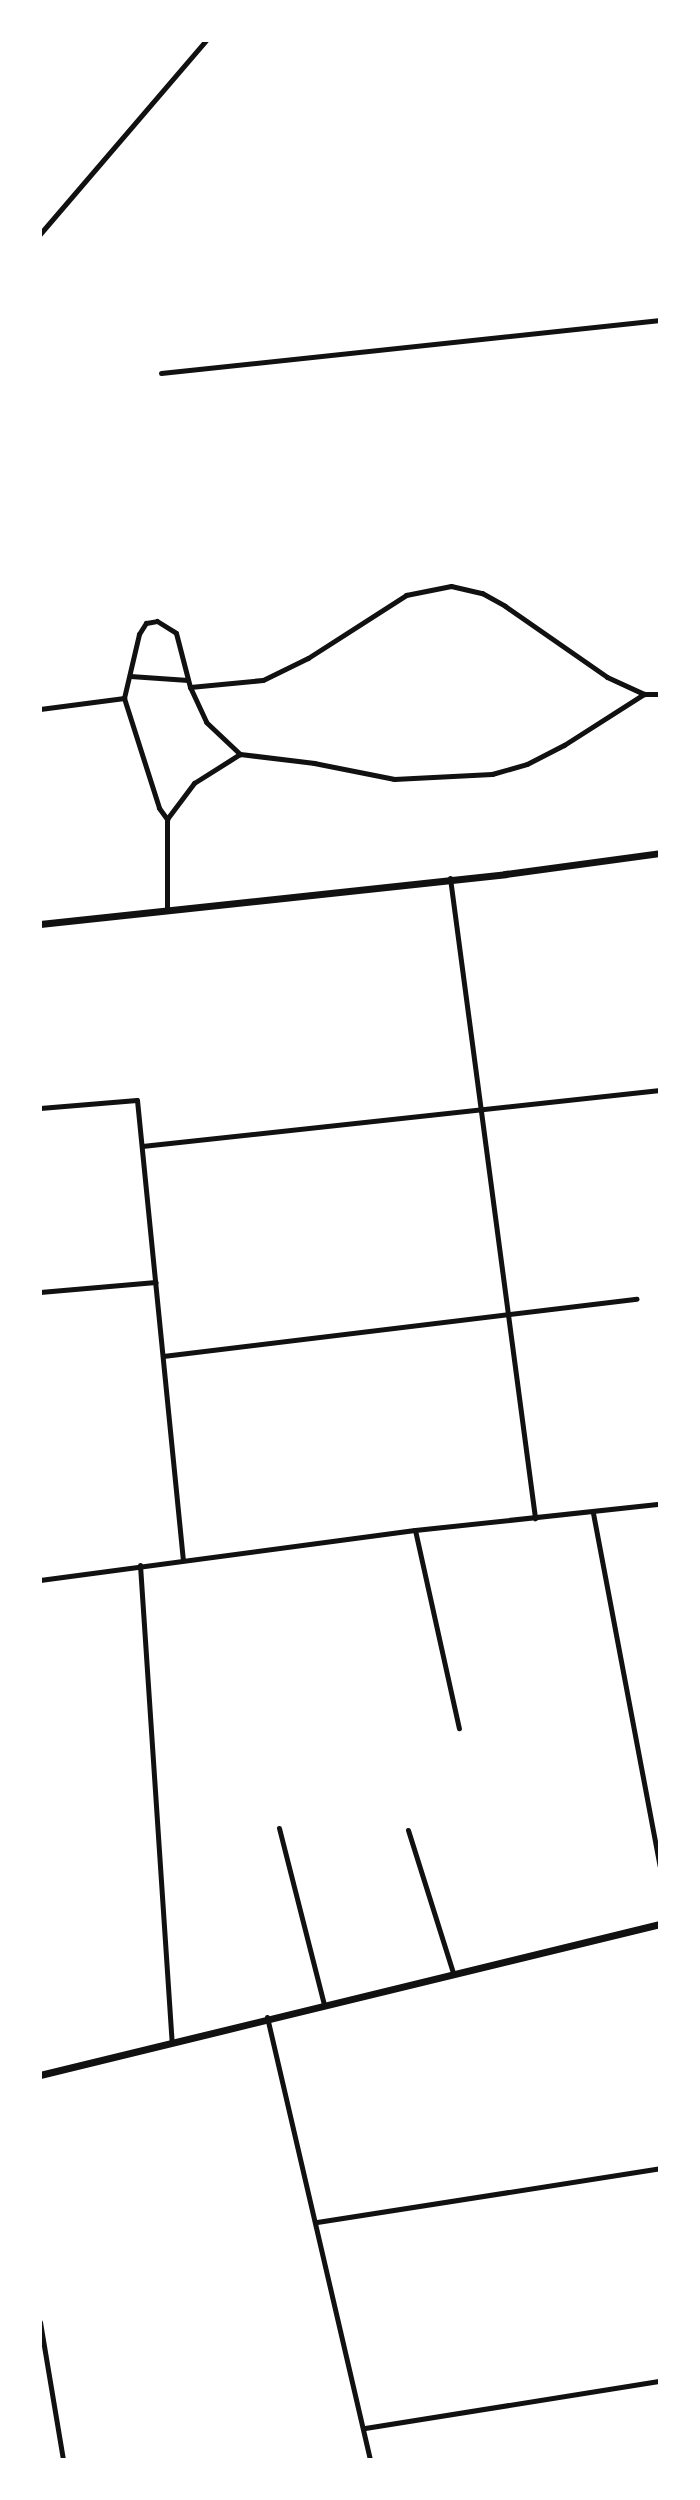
<!DOCTYPE html>
<style>
body{margin:0}
#map{position:relative;width:700px;height:2500px;overflow:hidden;background:#fff;font-family:"PT Sans",sans-serif}
div>[style]{position:absolute}
.minor>*{height:5px;margin:-2.5px;padding:0 2.5px;transform-origin:2.5px;border-radius:2.5px;background:#111}
.tertiary>*{height:7px;margin:-3.5px;padding:0 3.5px;transform-origin:3.5px;border-radius:3.5px;background:#111}
span{translate:-50% -50%;white-space:nowrap;text-align:center;line-height:1.15;-webkit-text-stroke:6px #fff;paint-order:stroke}
.frame{position:absolute;inset:0;border:42px solid #fff;pointer-events:none}
</style>
<div id="map">
<div class="minor">
<i style="left:40px;top:234px;width:255px;rotate:-49.4deg"></i>
<i style="left:161px;top:373px;width:502px;rotate:-6.06deg"></i>
<i style="left:130px;top:676px;width:58px;rotate:3.9deg"></i>
<i style="left:190px;top:687px;width:73px;rotate:-5.5deg"></i>
<i style="left:263px;top:680px;width:50px;rotate:-26.1deg"></i>
<i style="left:308px;top:658px;width:117px;rotate:-32.7deg"></i>
<i style="left:406px;top:595px;width:46px;rotate:-11.3deg"></i>
<i style="left:451px;top:586px;width:32px;rotate:13deg"></i>
<i style="left:482px;top:593px;width:26px;rotate:29deg"></i>
<i style="left:505px;top:606px;width:124px;rotate:34.8deg"></i>
<i style="left:607px;top:677px;width:41px;rotate:24.7deg"></i>
<i style="left:644px;top:694px;width:16px"></i>
<i style="left:124px;top:698px;width:66px;rotate:-76.8deg"></i>
<i style="left:139px;top:634px;width:13px;rotate:-58deg"></i>
<i style="left:146px;top:623px;width:11px;rotate:-10deg"></i>
<i style="left:157px;top:621px;width:22px;rotate:32deg"></i>
<i style="left:176px;top:633px;width:56px;rotate:75.5deg"></i>
<i style="left:190px;top:687px;width:38px;rotate:65deg"></i>
<i style="left:206px;top:722px;width:47px;rotate:43.3deg"></i>
<i style="left:124px;top:698px;width:115px;rotate:72.3deg"></i>
<i style="left:159px;top:808px;width:14px;rotate:54deg"></i>
<i style="left:40px;top:709px;width:85px;rotate:-7.5deg"></i>
<i style="left:450px;top:878px;width:646px;rotate:82.43deg"></i>
<i style="left:167px;top:911px;width:92px;rotate:-90deg"></i>
<i style="left:167px;top:819px;width:45px;rotate:-53.1deg"></i>
<i style="left:194px;top:783px;width:54px;rotate:-32.2deg"></i>
<i style="left:240px;top:754px;width:75px;rotate:6.9deg"></i>
<i style="left:314px;top:763px;width:82px;rotate:11.3deg"></i>
<i style="left:394px;top:779px;width:98px;rotate:-2.9deg"></i>
<i style="left:492px;top:774px;width:36px;rotate:-16deg"></i>
<i style="left:527px;top:764px;width:42px;rotate:-27.2deg"></i>
<i style="left:564px;top:745px;width:95px;rotate:-32.5deg"></i>
<i style="left:40px;top:1108px;width:97px;rotate:-4.7deg"></i>
<i style="left:137px;top:1100px;width:461px;rotate:84.3deg"></i>
<i style="left:142px;top:1146px;width:521px;rotate:-6.17deg"></i>
<i style="left:40px;top:1292px;width:116px;rotate:-4.9deg"></i>
<i style="left:163px;top:1356px;width:477px;rotate:-6.9deg"></i>
<i style="left:593px;top:1513px;width:359px;rotate:79.3deg"></i>
<i style="left:415px;top:1530px;width:203px;rotate:77.5deg"></i>
<i style="left:140px;top:1565px;width:477px;rotate:86.2deg"></i>
<i style="left:40px;top:1580px;width:378px;rotate:-7.6deg"></i>
<i style="left:415px;top:1530px;width:246px;rotate:-6.1deg"></i>
<i style="left:279px;top:1828px;width:182px;rotate:75.7deg"></i>
<i style="left:408px;top:1830px;width:150px;rotate:72.5deg"></i>
<i style="left:267px;top:2017px;width:455px;rotate:76.9deg"></i>
<i style="left:317px;top:2222px;width:347px;rotate:-8.9deg"></i>
<i style="left:40px;top:2322px;width:140px;rotate:80.5deg"></i>
<i style="left:365px;top:2428px;width:299px;rotate:-9.1deg"></i>
</div>
<div class="tertiary">
<i style="left:40px;top:924px;width:468px;rotate:-6.1deg"></i>
<i style="left:505px;top:874px;width:156px;rotate:-7.7deg"></i>
<i style="left:40px;top:2075px;width:638px;rotate:-13.69deg"></i>
</div>
<div class="frame"></div>
</div>
